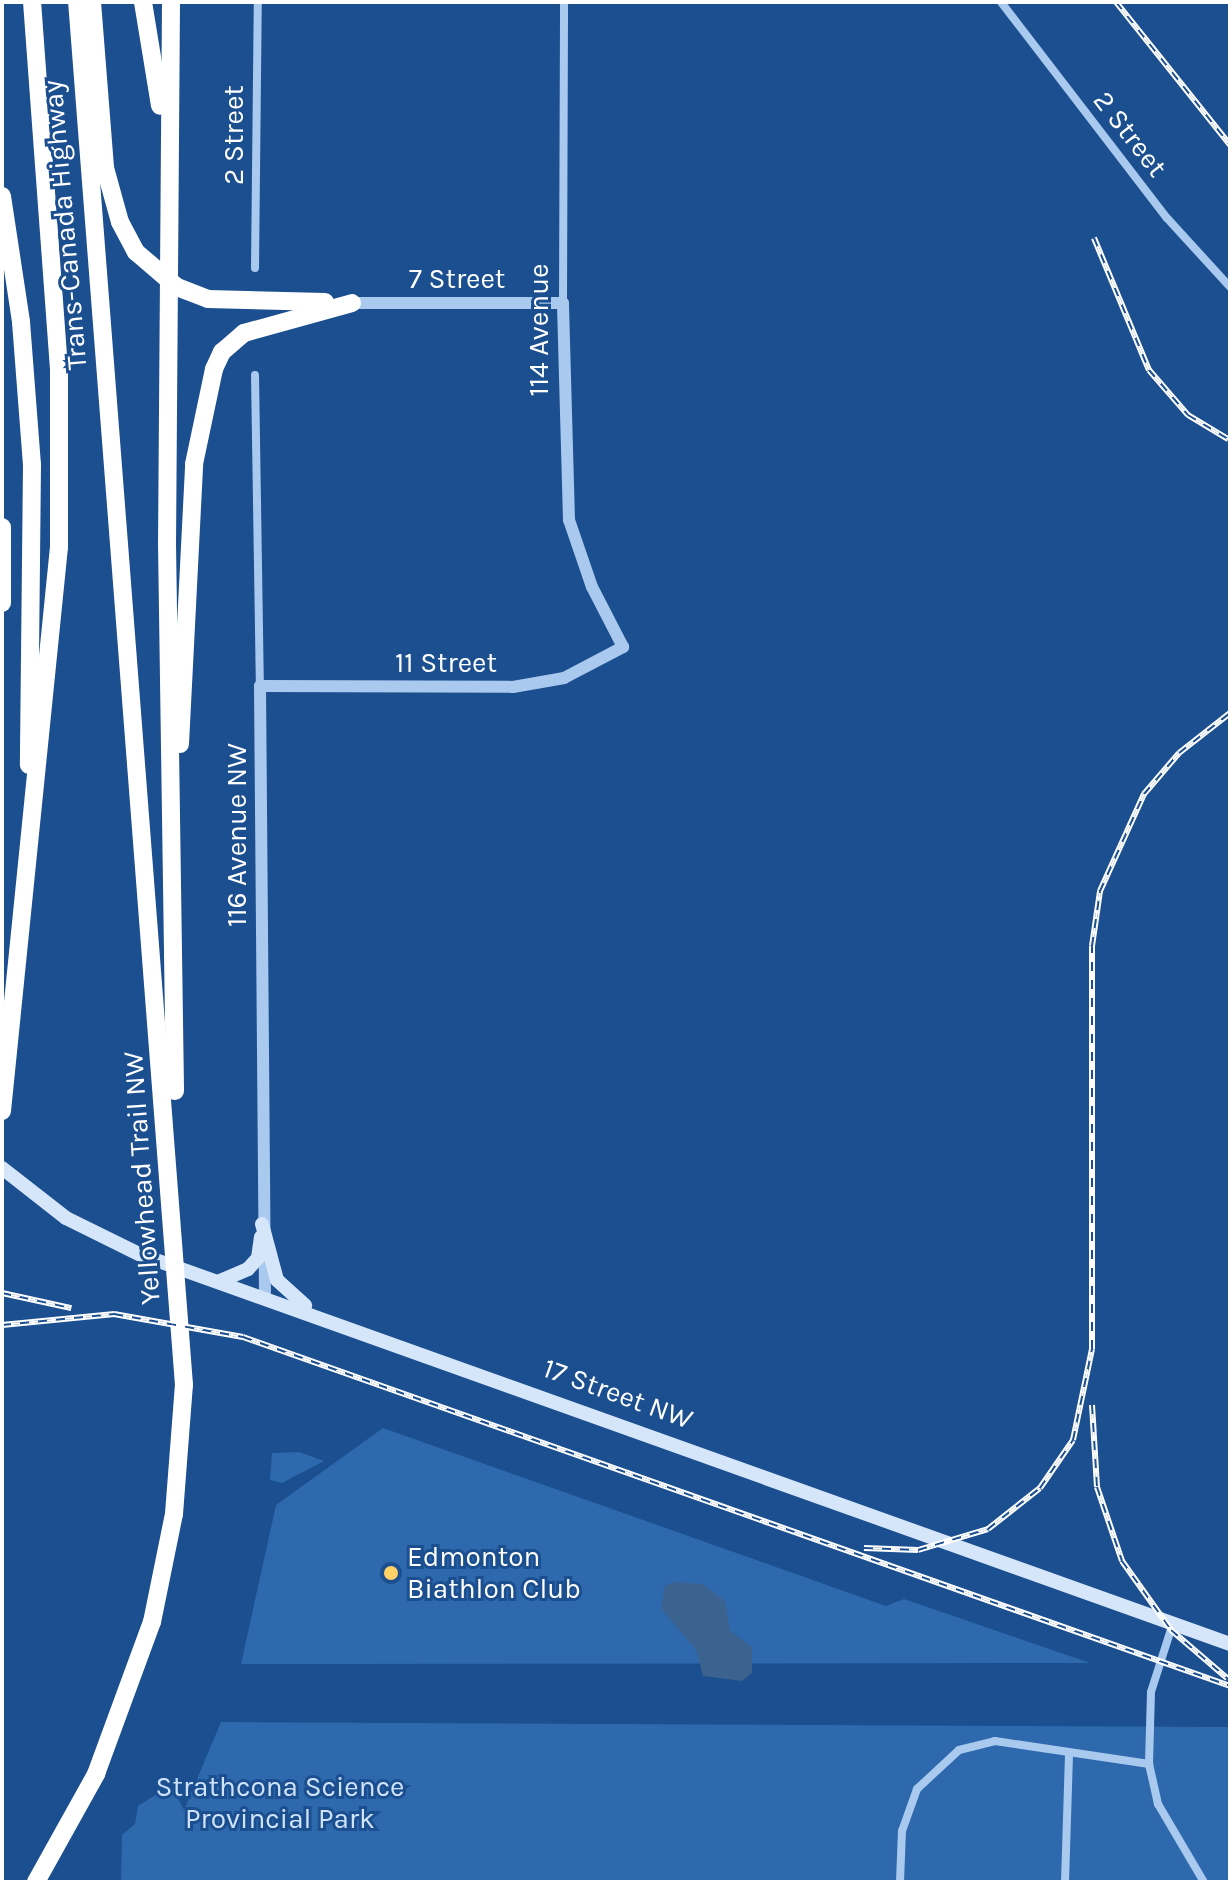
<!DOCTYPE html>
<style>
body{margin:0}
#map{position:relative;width:1232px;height:1884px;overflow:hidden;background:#1b4f8f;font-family:Karla,sans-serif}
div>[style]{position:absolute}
.green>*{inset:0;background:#2e69ad}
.water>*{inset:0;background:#3c6290}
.minor>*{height:8px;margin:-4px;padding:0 4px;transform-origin:4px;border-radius:4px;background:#a9c9ee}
.tertiary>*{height:12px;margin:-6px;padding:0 6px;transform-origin:6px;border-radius:6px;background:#a9c9ee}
.secondary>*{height:14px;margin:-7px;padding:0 7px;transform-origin:7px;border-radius:7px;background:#d6e6fa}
.motorway>*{height:18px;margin:-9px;padding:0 9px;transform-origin:9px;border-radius:9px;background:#fff}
.rail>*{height:6px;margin-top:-3px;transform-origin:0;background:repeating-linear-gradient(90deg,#1b4f8f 0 9px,#fff 0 18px);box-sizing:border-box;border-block:2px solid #fff}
.dots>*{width:22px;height:22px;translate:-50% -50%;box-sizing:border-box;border:4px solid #1b4f8f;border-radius:50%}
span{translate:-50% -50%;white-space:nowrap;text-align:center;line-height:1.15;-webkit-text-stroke:6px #1b4f8f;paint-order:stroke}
.street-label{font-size:28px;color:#fff}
.poi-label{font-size:28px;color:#fff}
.left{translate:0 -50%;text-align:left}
.park-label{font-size:28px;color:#cfe3fa}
.frame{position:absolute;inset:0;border:4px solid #fff;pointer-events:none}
</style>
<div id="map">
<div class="green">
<i style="clip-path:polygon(383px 1428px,886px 1606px,904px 1599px,1090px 1663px,241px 1664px,276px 1505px)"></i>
<i style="clip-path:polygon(299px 1452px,324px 1461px,282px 1483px,270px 1480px,272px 1453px)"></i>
<i style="clip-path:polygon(221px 1722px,1230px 1727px,1230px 1882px,121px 1882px,122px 1835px,135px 1824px,138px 1806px,171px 1785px,184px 1810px)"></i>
</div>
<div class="water">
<i style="clip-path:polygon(674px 1582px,702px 1584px,725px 1601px,730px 1631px,752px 1647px,752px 1673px,742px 1681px,703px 1676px,696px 1650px,661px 1608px,665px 1586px)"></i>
</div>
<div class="minor">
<i style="left:1001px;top:2px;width:272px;rotate:52.5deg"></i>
<i style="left:1167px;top:218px;width:93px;rotate:47.6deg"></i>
<i style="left:255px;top:268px;width:266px;rotate:-89.4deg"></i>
<i style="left:563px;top:303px;width:301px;rotate:-89.8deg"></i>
<i style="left:255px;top:375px;width:311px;rotate:89.1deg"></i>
<i style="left:1173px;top:1623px;width:72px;rotate:107.7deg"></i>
<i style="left:1151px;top:1692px;width:72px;rotate:91.6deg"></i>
<i style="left:1149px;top:1764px;width:41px;rotate:77.3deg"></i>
<i style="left:1158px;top:1804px;width:91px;rotate:59.5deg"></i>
<i style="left:900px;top:1882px;width:51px;rotate:-87.8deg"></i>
<i style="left:902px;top:1831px;width:45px;rotate:-70.3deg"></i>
<i style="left:917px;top:1789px;width:57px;rotate:-42.9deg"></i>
<i style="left:959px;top:1750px;width:37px;rotate:-14deg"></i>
<i style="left:995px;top:1741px;width:156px;rotate:8.5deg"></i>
<i style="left:1065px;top:1882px;width:127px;rotate:-88.2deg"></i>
</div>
<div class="tertiary">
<i style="left:265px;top:1296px;width:610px;rotate:-90.47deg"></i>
<i style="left:260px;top:686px;width:253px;rotate:0.2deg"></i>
<i style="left:513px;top:687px;width:52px;rotate:-10deg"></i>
<i style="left:564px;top:678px;width:67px;rotate:-27.7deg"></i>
<i style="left:623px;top:647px;width:68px;rotate:-117.3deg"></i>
<i style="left:592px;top:587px;width:71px;rotate:-108.9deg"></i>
<i style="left:569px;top:520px;width:217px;rotate:-91.6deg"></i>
<i style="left:563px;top:303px;width:211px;rotate:180deg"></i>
</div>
<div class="secondary">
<i style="left:2px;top:1168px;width:81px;rotate:38deg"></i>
<i style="left:66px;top:1218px;width:81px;rotate:26.3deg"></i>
<i style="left:139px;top:1254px;width:1159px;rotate:19.67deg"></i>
<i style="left:262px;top:1224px;width:58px;rotate:75deg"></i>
<i style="left:277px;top:1280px;width:38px;rotate:42deg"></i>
<i style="left:220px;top:1281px;width:30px;rotate:-23deg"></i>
<i style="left:248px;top:1269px;width:15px;rotate:-48deg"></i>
<i style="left:258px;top:1258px;width:21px;rotate:-82deg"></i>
</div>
<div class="motorway">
<i style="left:92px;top:2px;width:167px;rotate:85.5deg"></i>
<i style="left:105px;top:168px;width:56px;rotate:74.5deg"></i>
<i style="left:120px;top:222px;width:34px;rotate:62deg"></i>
<i style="left:136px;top:252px;width:54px;rotate:40.5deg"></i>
<i style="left:177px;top:287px;width:33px;rotate:21deg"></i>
<i style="left:208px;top:299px;width:117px;rotate:1.5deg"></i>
<i style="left:143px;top:2px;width:105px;rotate:80.7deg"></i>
<i style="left:171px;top:2px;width:541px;rotate:90.42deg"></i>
<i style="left:167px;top:543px;width:548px;rotate:89.16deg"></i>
<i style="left:2px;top:196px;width:127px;rotate:81.4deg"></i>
<i style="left:21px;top:322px;width:143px;rotate:85.6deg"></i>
<i style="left:32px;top:465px;width:300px;rotate:90.6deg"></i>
<i style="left:2px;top:527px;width:76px;rotate:90deg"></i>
<i style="left:180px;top:744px;width:280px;rotate:-87.1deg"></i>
<i style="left:194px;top:464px;width:97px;rotate:-78.1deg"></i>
<i style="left:214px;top:369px;width:19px;rotate:-65deg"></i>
<i style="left:222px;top:352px;width:29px;rotate:-41deg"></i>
<i style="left:244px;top:333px;width:112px;rotate:-15.5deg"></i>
<i style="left:2px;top:1111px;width:567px;rotate:-84.23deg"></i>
<i style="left:59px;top:547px;width:178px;rotate:-90deg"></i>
<i style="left:59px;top:369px;width:368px;rotate:-94.2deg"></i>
<i style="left:36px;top:1882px;width:124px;rotate:-60.9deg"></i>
<i style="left:96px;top:1774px;width:162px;rotate:-69.8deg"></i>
<i style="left:152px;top:1622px;width:110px;rotate:-78.5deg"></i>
<i style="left:174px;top:1514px;width:129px;rotate:-85.6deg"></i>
<i style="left:184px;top:1385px;width:1387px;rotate:-94.42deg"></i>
</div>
<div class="rail">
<i style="left:1116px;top:2px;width:183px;rotate:51.4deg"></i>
<i style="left:1094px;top:238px;width:143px;rotate:67.4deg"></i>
<i style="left:1149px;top:370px;width:60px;rotate:49.1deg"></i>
<i style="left:1188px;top:415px;width:47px;rotate:31deg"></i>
<i style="left:2px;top:1293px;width:71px;rotate:12.3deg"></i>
<i style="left:2px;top:1325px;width:113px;rotate:-5.6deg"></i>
<i style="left:114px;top:1314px;width:131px;rotate:10.1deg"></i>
<i style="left:243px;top:1337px;width:1047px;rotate:19.47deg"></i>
<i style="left:1092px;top:1405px;width:82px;rotate:86.5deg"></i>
<i style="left:1097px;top:1487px;width:78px;rotate:71.3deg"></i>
<i style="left:1122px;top:1561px;width:85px;rotate:54.6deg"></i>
<i style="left:1171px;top:1630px;width:74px;rotate:40.6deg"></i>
<i style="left:864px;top:1548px;width:54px;rotate:2.1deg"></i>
<i style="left:918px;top:1550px;width:73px;rotate:-16.7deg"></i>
<i style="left:988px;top:1529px;width:66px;rotate:-38.3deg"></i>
<i style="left:1040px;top:1488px;width:58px;rotate:-55.5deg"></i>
<i style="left:1073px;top:1440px;width:93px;rotate:-78.2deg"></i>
<i style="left:1092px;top:1349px;width:403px;rotate:-90deg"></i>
<i style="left:1092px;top:946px;width:56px;rotate:-81.7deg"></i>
<i style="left:1100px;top:891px;width:107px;rotate:-65.6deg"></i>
<i style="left:1144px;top:794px;width:54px;rotate:-49.5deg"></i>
<i style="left:1179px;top:753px;width:65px;rotate:-38.1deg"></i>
</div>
<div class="dots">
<i style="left:391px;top:1573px;background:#ffd166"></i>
</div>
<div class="street-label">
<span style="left:1130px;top:134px;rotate:52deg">2 Street</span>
<span style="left:234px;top:135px;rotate:-90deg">2 Street</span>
<span style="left:65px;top:225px;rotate:-95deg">Trans-Canada Highway</span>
<span style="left:457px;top:279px">7 Street</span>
<span style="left:539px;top:330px;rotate:-90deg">114 Avenue</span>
<span style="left:446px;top:663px">11 Street</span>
<span style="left:237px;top:835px;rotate:-90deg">116 Avenue NW</span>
<span style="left:142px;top:1178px;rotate:-94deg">Yellowhead Trail NW</span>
<span style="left:618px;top:1394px;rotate:20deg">17 Street NW</span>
</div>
<div class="poi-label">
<span class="left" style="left:407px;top:1573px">Edmonton<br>Biathlon Club</span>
</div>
<div class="park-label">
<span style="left:280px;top:1803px">Strathcona Science<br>Provincial Park</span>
</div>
<div class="frame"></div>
</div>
